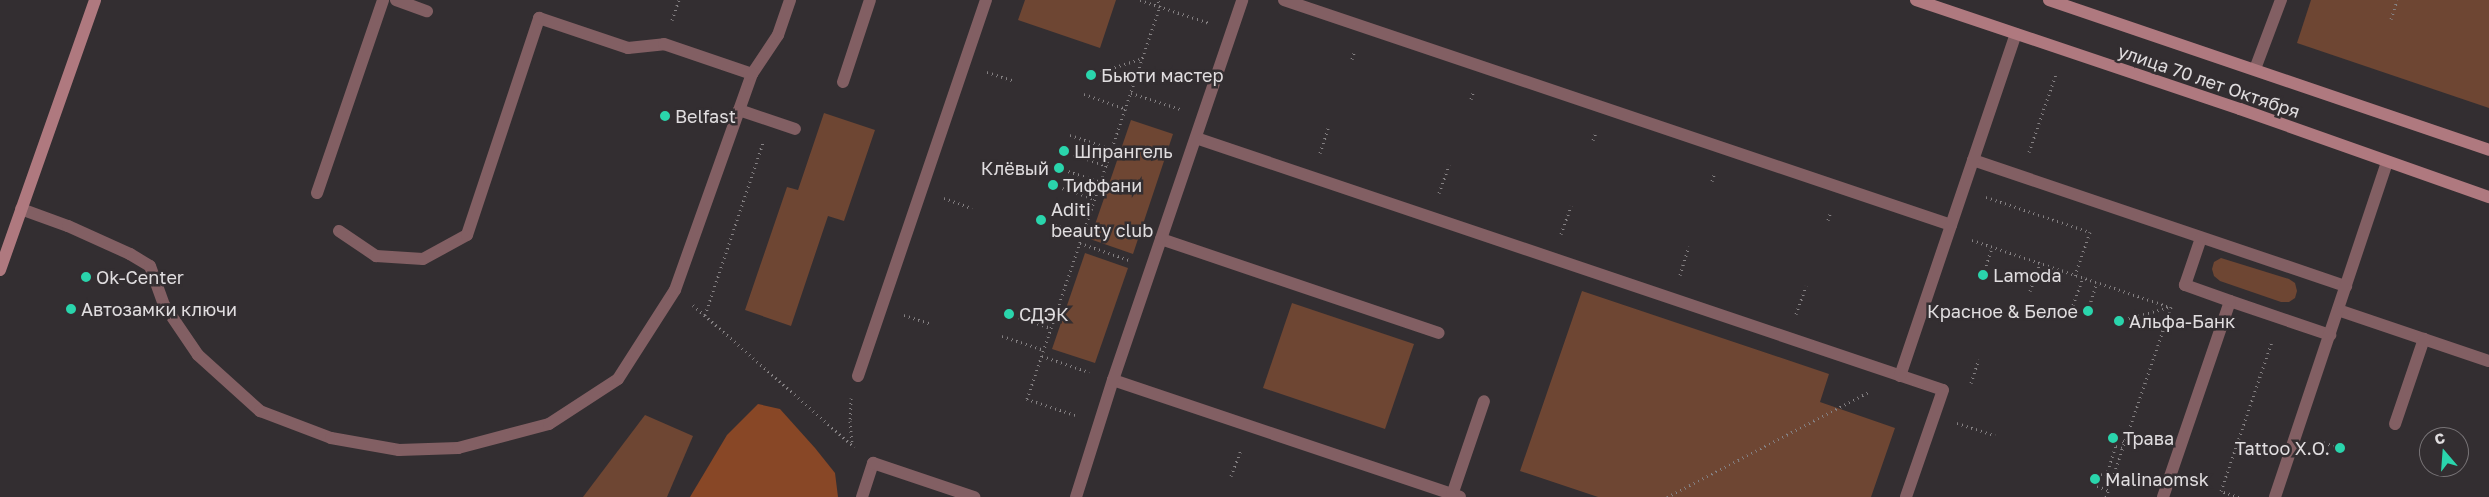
<!DOCTYPE html>
<meta charset="utf-8">
<style>
body{margin:0}
#map{position:relative;width:2489px;height:497px;overflow:hidden;background:#332e31;font-family:"Golos Text",sans-serif}
div>[style]{position:absolute}
.green>*{inset:0;background:#6e4633}
.forest>*{inset:0;background:#884726}
.path>*{height:3px;margin-top:-1.5px;transform-origin:0;background:repeating-linear-gradient(90deg,#848082 0 1px,transparent 0 5px)}
.service>*{height:12px;margin:-6px;padding:0 6px;transform-origin:6px;border-radius:6px;background:#825f63}
.minor>*{height:12px;margin:-6px;padding:0 6px;transform-origin:6px;border-radius:6px;background:#825f63}
.secondary>*{height:12px;margin:-6px;padding:0 6px;transform-origin:6px;border-radius:6px;background:#af797f}
.dots>*{width:14px;height:14px;translate:-50% -50%;box-sizing:border-box;border:2px solid #332e31;border-radius:50%}
span{translate:-50% -50%;white-space:nowrap;text-align:center;line-height:1.15;-webkit-text-stroke:5px #332e31;paint-order:stroke}
.poi-label{font-size:18px;color:#e0dddf}
.left{translate:0 -50%;text-align:left}
.right{translate:-100% -50%;text-align:right}
.street-label{font-size:18px;color:#e0dddf}
.north{position:absolute;left:2419px;top:427px;width:50px;height:50px;box-sizing:border-box;background:#332e31;border:1px solid #787477;border-radius:50%;rotate:342deg;font-size:14px;font-weight:700;line-height:20px;text-align:center;color:#e0dddf}
.north::after{content:'';display:block;margin:auto;width:18px;height:22px;background:#2ad5ac;clip-path:polygon(50% 0,100% 100%,50% 72%,0 100%)}
</style>
<div id="map">
<div class="green">
<i style="clip-path:polygon(1025px 0,1116px 0,1100px 48px,1018px 20px)"></i>
<i style="clip-path:polygon(2311px 0,2489px 0,2489px 108px,2297px 43px)"></i>
<i style="clip-path:polygon(824px 113px,875px 130px,844px 221px,828px 216px,791px 326px,745px 310px,787px 187px,798px 190px)"></i>
<i style="clip-path:polygon(1131px 120px,1173px 134px,1133px 254px,1090px 239px)"></i>
<i style="clip-path:polygon(1085px 253px,1128px 268px,1095px 363px,1052px 349px)"></i>
<i style="clip-path:polygon(2221px 258px,2289px 279px,2295px 283px,2297px 291px,2295px 298px,2289px 302px,2281px 302px,2220px 281px,2214px 276px,2212px 269px,2214px 262px)"></i>
<i style="clip-path:polygon(1582px 291px,1829px 374px,1820px 402px,1895px 428px,1871px 497px,1598px 497px,1520px 471px)"></i>
<i style="clip-path:polygon(1292px 303px,1414px 344px,1385px 429px,1263px 388px)"></i>
<i style="clip-path:polygon(645px 415px,693px 436px,667px 497px,583px 497px)"></i>
</div>
<div class="forest">
<i style="clip-path:polygon(758px 404px,780px 409px,815px 448px,835px 473px,838px 497px,690px 497px,727px 435px)"></i>
</div>
<div class="path">
<i style="left:1140px;top:0;width:73px;rotate:18.4deg"></i>
<i style="left:2391px;top:19px;width:20px;rotate:-72deg"></i>
<i style="left:672px;top:20px;width:21px;rotate:-71deg"></i>
<i style="left:1352px;top:59px;width:9px;rotate:-72deg"></i>
<i style="left:987px;top:72px;width:29px;rotate:18deg"></i>
<i style="left:1091px;top:75px;width:55px;rotate:-18.1deg"></i>
<i style="left:1131px;top:93px;width:52px;rotate:18.1deg"></i>
<i style="left:1084px;top:94px;width:45px;rotate:19.7deg"></i>
<i style="left:1471px;top:99px;width:9px;rotate:-72deg"></i>
<i style="left:1070px;top:135px;width:44px;rotate:18.4deg"></i>
<i style="left:1593px;top:140px;width:9px;rotate:-69deg"></i>
<i style="left:1064px;top:151px;width:46px;rotate:19.2deg"></i>
<i style="left:2029px;top:152px;width:83px;rotate:-70.9deg"></i>
<i style="left:1320px;top:153px;width:29px;rotate:-72deg"></i>
<i style="left:1059px;top:168px;width:44px;rotate:18.4deg"></i>
<i style="left:1712px;top:181px;width:9px;rotate:-72deg"></i>
<i style="left:1053px;top:185px;width:44px;rotate:18.4deg"></i>
<i style="left:1439px;top:193px;width:30px;rotate:-70deg"></i>
<i style="left:1986px;top:197px;width:110px;rotate:18.6deg"></i>
<i style="left:2090px;top:232px;width:46px;rotate:109.2deg"></i>
<i style="left:944px;top:198px;width:30px;rotate:20deg"></i>
<i style="left:1041px;top:220px;width:44px;rotate:18.4deg"></i>
<i style="left:1828px;top:220px;width:9px;rotate:-72deg"></i>
<i style="left:1561px;top:234px;width:30px;rotate:-70deg"></i>
<i style="left:1972px;top:240px;width:209px;rotate:18.7deg"></i>
<i style="left:1080px;top:243px;width:52px;rotate:19.1deg"></i>
<i style="left:1680px;top:275px;width:30px;rotate:-73deg"></i>
<i style="left:1983px;top:275px;width:29px;rotate:-72deg"></i>
<i style="left:2030px;top:291px;width:30px;rotate:-70deg"></i>
<i style="left:693px;top:305px;width:215px;rotate:41.4deg"></i>
<i style="left:2073px;top:305px;width:30px;rotate:-70deg"></i>
<i style="left:2088px;top:311px;width:30px;rotate:-73deg"></i>
<i style="left:1009px;top:314px;width:44px;rotate:18.4deg"></i>
<i style="left:1796px;top:314px;width:30px;rotate:-70deg"></i>
<i style="left:705px;top:315px;width:182px;rotate:-71.4deg"></i>
<i style="left:904px;top:315px;width:29px;rotate:18deg"></i>
<i style="left:2119px;top:321px;width:53px;rotate:-15.4deg"></i>
<i style="left:1002px;top:336px;width:44px;rotate:18.4deg"></i>
<i style="left:1042px;top:356px;width:50px;rotate:18.8deg"></i>
<i style="left:1971px;top:383px;width:25px;rotate:-72deg"></i>
<i style="left:851px;top:398px;width:23px;rotate:92deg"></i>
<i style="left:850px;top:421px;width:23px;rotate:85deg"></i>
<i style="left:1075px;top:415px;width:51px;rotate:-161.6deg"></i>
<i style="left:1027px;top:399px;width:414px;rotate:-71.3deg"></i>
<i style="left:1160px;top:7px;width:7px;rotate:-106deg"></i>
<i style="left:1957px;top:423px;width:40px;rotate:18deg"></i>
<i style="left:2113px;top:438px;width:13px;rotate:18deg"></i>
<i style="left:2319px;top:441px;width:22px;rotate:18deg"></i>
<i style="left:2101px;top:474px;width:5px;rotate:22deg"></i>
<i style="left:2106px;top:476px;width:32px;rotate:-72deg"></i>
<i style="left:2116px;top:446px;width:6px;rotate:18deg"></i>
<i style="left:1231px;top:476px;width:28px;rotate:-69deg"></i>
<i style="left:2097px;top:486px;width:12px;rotate:20deg"></i>
<i style="left:1667px;top:497px;width:228px;rotate:-27.5deg"></i>
<i style="left:2106px;top:497px;width:201px;rotate:-71.1deg"></i>
<i style="left:2239px;top:497px;width:19px;rotate:-162deg"></i>
<i style="left:2221px;top:491px;width:158px;rotate:-71.2deg"></i>
</div>
<div class="service">
<i style="left:396px;top:0;width:33px;rotate:20deg"></i>
<i style="left:1284px;top:0;width:704px;rotate:18.64deg"></i>
<i style="left:843px;top:82px;width:86px;rotate:-71.8deg"></i>
<i style="left:739px;top:110px;width:59px;rotate:18.7deg"></i>
<i style="left:1196px;top:138px;width:788px;rotate:18.64deg"></i>
<i style="left:1943px;top:390px;width:113px;rotate:109.1deg"></i>
<i style="left:1973px;top:160px;width:394px;rotate:18.7deg"></i>
<i style="left:317px;top:193px;width:204px;rotate:-71.1deg"></i>
<i style="left:21px;top:209px;width:50px;rotate:19.9deg"></i>
<i style="left:68px;top:226px;width:68px;rotate:24.3deg"></i>
<i style="left:130px;top:254px;width:23px;rotate:31deg"></i>
<i style="left:150px;top:266px;width:41px;rotate:70.3deg"></i>
<i style="left:164px;top:305px;width:60px;rotate:55.8deg"></i>
<i style="left:198px;top:355px;width:84px;rotate:42.1deg"></i>
<i style="left:260px;top:411px;width:76px;rotate:20.8deg"></i>
<i style="left:331px;top:438px;width:69px;rotate:10deg"></i>
<i style="left:399px;top:450px;width:59px;rotate:-1.9deg"></i>
<i style="left:458px;top:448px;width:94px;rotate:-14.8deg"></i>
<i style="left:549px;top:424px;width:82px;rotate:-33.1deg"></i>
<i style="left:618px;top:379px;width:106px;rotate:-57.4deg"></i>
<i style="left:675px;top:290px;width:229px;rotate:-70.4deg"></i>
<i style="left:752px;top:74px;width:47px;rotate:-56.3deg"></i>
<i style="left:778px;top:35px;width:37px;rotate:-71deg"></i>
<i style="left:339px;top:231px;width:45px;rotate:34deg"></i>
<i style="left:376px;top:256px;width:47px;rotate:3.7deg"></i>
<i style="left:423px;top:259px;width:50px;rotate:-28.6deg"></i>
<i style="left:467px;top:235px;width:229px;rotate:-71.6deg"></i>
<i style="left:539px;top:18px;width:94px;rotate:18.6deg"></i>
<i style="left:628px;top:48px;width:36px;rotate:-6deg"></i>
<i style="left:664px;top:44px;width:93px;rotate:18.8deg"></i>
<i style="left:1161px;top:239px;width:293px;rotate:18.7deg"></i>
<i style="left:2230px;top:301px;width:106px;rotate:18.8deg"></i>
<i style="left:2338px;top:310px;width:159px;rotate:18.7deg"></i>
<i style="left:858px;top:376px;width:397px;rotate:-71.2deg"></i>
<i style="left:1900px;top:376px;width:361px;rotate:-71.3deg"></i>
<i style="left:1113px;top:380px;width:366px;rotate:18.6deg"></i>
<i style="left:2395px;top:424px;width:90px;rotate:-71.2deg"></i>
<i style="left:1452px;top:495px;width:99px;rotate:-71.2deg"></i>
<i style="left:862px;top:497px;width:36px;rotate:-72deg"></i>
<i style="left:873px;top:463px;width:107px;rotate:18.6deg"></i>
<i style="left:2163px;top:497px;width:207px;rotate:-71.1deg"></i>
<i style="left:2230px;top:301px;width:48px;rotate:-160.4deg"></i>
<i style="left:2185px;top:285px;width:50px;rotate:-71.2deg"></i>
<i style="left:2275px;top:497px;width:353px;rotate:-71.5deg"></i>
</div>
<div class="minor">
<i style="left:2255px;top:69px;width:74px;rotate:-69.4deg"></i>
<i style="left:1076px;top:497px;width:123px;rotate:-72.5deg"></i>
<i style="left:1113px;top:380px;width:401px;rotate:-71.2deg"></i>
</div>
<div class="secondary">
<i style="left:1916px;top:0;width:342px;rotate:18.6deg"></i>
<i style="left:2240px;top:109px;width:264px;rotate:19.5deg"></i>
<i style="left:2049px;top:0;width:465px;rotate:18.8deg"></i>
<i style="left:0;top:270px;width:286px;rotate:-70.6deg"></i>
</div>
<div class="dots">
<i style="left:1091px;top:75px;background:#2ad5ac"></i>
<i style="left:665px;top:116px;background:#2ad5ac"></i>
<i style="left:1064px;top:151px;background:#2ad5ac"></i>
<i style="left:1059px;top:168px;background:#2ad5ac"></i>
<i style="left:1053px;top:185px;background:#2ad5ac"></i>
<i style="left:1041px;top:220px;background:#2ad5ac"></i>
<i style="left:1983px;top:275px;background:#2ad5ac"></i>
<i style="left:86px;top:277px;background:#2ad5ac"></i>
<i style="left:71px;top:309px;background:#2ad5ac"></i>
<i style="left:2088px;top:311px;background:#2ad5ac"></i>
<i style="left:1009px;top:314px;background:#2ad5ac"></i>
<i style="left:2119px;top:321px;background:#2ad5ac"></i>
<i style="left:2113px;top:438px;background:#2ad5ac"></i>
<i style="left:2340px;top:448px;background:#2ad5ac"></i>
<i style="left:2095px;top:479px;background:#2ad5ac"></i>
</div>
<div class="poi-label">
<span class="left" style="left:1101px;top:75px">Бьюти мастер</span>
<span class="left" style="left:675px;top:116px">Belfast</span>
<span class="left" style="left:1074px;top:151px">Шпрангель</span>
<span class="right" style="left:1049px;top:168px">Клёвый</span>
<span class="left" style="left:1063px;top:185px">Тиффани</span>
<span class="left" style="left:1051px;top:220px">Aditi<br>beauty club</span>
<span class="left" style="left:1993px;top:275px">Lamoda</span>
<span class="left" style="left:96px;top:277px">Ok-Center</span>
<span class="left" style="left:81px;top:309px">Автозамки ключи</span>
<span class="right" style="left:2078px;top:311px">Красное &amp; Белое</span>
<span class="left" style="left:1019px;top:314px">СДЭК</span>
<span class="left" style="left:2129px;top:321px">Альфа-Банк</span>
<span class="left" style="left:2123px;top:438px">Трава</span>
<span class="right" style="left:2330px;top:448px">Tattoo X.O.</span>
<span class="left" style="left:2105px;top:479px">Malinaomsk</span>
</div>
<div class="street-label">
<span style="left:2209px;top:81px;rotate:19deg">улица 70 лет Октября</span>
</div>
<div class="north">С</div>
</div>
